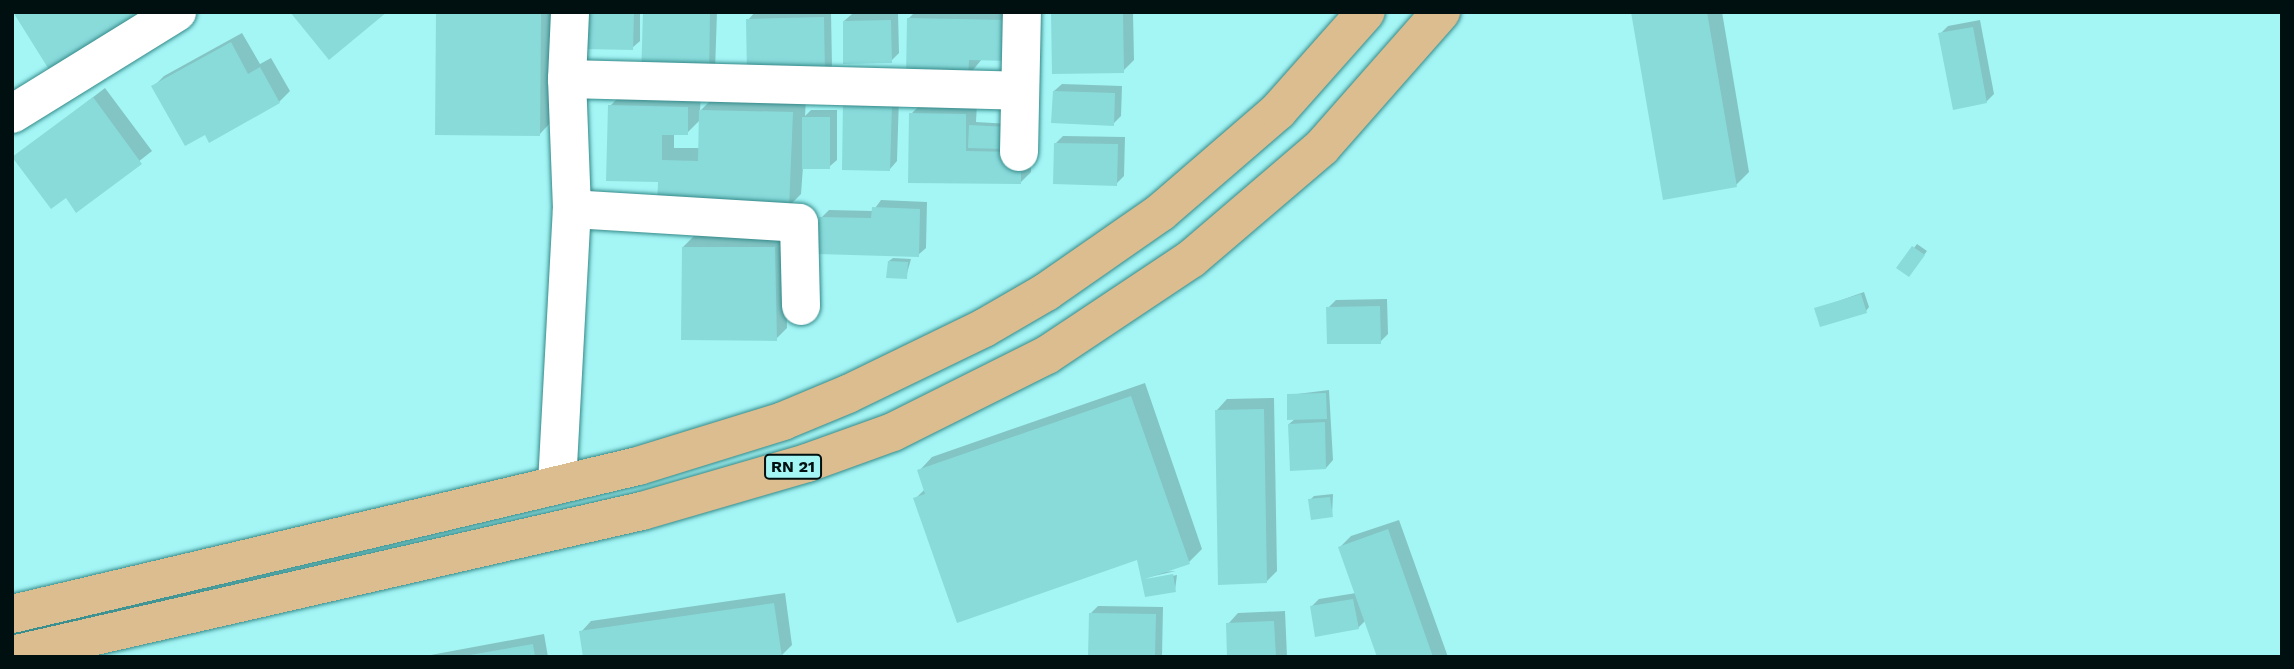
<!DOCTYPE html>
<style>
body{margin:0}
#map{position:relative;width:2294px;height:669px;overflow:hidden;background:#a4f6f5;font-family:"Work Sans",sans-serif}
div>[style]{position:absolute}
.shadow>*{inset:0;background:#0003}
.building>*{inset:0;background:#89dbda}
.roads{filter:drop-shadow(0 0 2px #358989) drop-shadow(0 0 2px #358989)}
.minor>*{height:38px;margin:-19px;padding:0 19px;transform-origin:19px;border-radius:19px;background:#fff}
.major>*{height:38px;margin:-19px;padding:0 19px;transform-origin:19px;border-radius:19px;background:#dcbd8f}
span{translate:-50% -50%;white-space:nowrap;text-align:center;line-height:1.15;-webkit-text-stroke:5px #a4f6f5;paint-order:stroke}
.shield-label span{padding:2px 5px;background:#a4f6f5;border:2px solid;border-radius:5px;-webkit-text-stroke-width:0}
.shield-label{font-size:16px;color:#000f0f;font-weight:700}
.frame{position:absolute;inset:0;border:14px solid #000f0f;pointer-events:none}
</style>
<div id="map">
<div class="shadow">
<i style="clip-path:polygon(438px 12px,553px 12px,552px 121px,539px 135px)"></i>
<i style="clip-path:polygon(586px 12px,640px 12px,640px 41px,632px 48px)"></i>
<i style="clip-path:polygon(645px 12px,717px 12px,715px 71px)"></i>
<i style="clip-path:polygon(755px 12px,831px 12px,832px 66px,824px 73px,748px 20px)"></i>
<i style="clip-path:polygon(915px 12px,1021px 12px,968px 76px,908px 19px)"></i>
<i style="clip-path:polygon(1053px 12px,1133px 12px,1134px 60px,1123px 71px)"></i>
<i style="clip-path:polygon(1633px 12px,1722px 12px,1749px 172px,1736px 185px)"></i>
<i style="clip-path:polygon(898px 13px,899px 53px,891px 61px,844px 21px,852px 14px)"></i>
<i style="clip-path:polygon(1980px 20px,1994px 94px,1986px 102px,1940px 34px,1948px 26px)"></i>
<i style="clip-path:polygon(242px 33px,260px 64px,271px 58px,290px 91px,279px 102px,206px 133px,153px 87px,164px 76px)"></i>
<i style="clip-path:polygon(1062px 84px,1122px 86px,1121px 116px,1113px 124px,1054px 91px)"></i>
<i style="clip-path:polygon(105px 88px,152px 151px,77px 210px,66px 195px,14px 158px)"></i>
<i style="clip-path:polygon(evenodd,623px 93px,701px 94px,700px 111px,714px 97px,806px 99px,805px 116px,811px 110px,837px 110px,837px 160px,829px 167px,803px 167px,801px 194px,788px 207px,659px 180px,610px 106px,623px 93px,701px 119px,700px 148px,674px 148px,674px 133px,687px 133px,701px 119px)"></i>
<i style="clip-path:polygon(899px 96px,897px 161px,890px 169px,843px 168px)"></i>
<i style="clip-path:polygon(922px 103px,977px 104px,976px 122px,1010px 124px,1031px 142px,1031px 172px,1020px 183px,910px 181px,911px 114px)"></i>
<i style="clip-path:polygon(1063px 136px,1125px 137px,1124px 176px,1116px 184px,1056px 143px)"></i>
<i style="clip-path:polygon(881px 200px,927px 202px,926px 248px,918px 255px,821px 218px,829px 210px,873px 211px)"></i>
<i style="clip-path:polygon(694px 236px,785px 237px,787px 328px,776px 339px,683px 247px)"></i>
<i style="clip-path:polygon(1917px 244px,1927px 251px,1912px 271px,1899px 268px)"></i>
<i style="clip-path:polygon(893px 258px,911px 259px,906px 277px,889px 261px)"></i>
<i style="clip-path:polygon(1864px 292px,1869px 307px,1866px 311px,1816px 309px)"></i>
<i style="clip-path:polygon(1387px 299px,1388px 334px,1380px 342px,1328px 308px,1336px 300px)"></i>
<i style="clip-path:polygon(1145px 383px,1202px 549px,1189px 562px,1159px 572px,1176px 571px,1145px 578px,1145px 581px,1177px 575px,1175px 590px,1146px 595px,1138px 558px,915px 499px,925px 489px,919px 471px,932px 457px)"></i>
<i style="clip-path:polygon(1329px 390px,1333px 460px,1326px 468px,1289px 424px,1296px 418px,1289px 395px)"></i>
<i style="clip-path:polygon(1274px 398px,1277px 571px,1266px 582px,1217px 410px,1227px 399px)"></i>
<i style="clip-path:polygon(1333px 494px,1332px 516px,1310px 500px,1314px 496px)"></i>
<i style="clip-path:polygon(1399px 520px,1448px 657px,1379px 657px,1366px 620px,1358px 628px,1311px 607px,1319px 599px,1356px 593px,1340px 547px,1351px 536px)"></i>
<i style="clip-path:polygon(785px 593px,792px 645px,781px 656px,581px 632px,591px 621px)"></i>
<i style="clip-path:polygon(1098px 606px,1163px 607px,1162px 657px,1089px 657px,1090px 614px)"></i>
<i style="clip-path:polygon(1285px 611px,1287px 657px,1229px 657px,1228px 624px,1238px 613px)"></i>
<i style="clip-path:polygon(544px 634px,548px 657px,420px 657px)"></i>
</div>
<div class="building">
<i style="clip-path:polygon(13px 12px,138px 12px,148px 28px,58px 84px)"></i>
<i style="clip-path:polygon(290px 12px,387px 12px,329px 60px)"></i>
<i style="clip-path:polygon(436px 12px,541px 12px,540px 136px,435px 135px)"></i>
<i style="clip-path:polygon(584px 12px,634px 12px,633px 50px,583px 49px)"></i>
<i style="clip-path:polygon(643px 12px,710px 12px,709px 81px,641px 79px)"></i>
<i style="clip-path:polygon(1051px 12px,1123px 12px,1124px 73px,1052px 74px)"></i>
<i style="clip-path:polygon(1631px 12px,1707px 12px,1737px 187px,1663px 200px)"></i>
<i style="clip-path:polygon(824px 17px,825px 75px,747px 76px,746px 19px)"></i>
<i style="clip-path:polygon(907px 18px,1011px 20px,1011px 61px,969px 60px,968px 78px,906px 77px)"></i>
<i style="clip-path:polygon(891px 20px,892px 63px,843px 64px,843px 21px)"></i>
<i style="clip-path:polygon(1973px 27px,1987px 103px,1953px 110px,1938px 33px)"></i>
<i style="clip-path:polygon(231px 42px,248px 74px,260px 67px,280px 103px,209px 143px,205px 135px,185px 146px,151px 86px)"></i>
<i style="clip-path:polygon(1053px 91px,1115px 93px,1114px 126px,1051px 123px)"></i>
<i style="clip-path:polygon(93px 97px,142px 164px,76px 213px,66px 198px,51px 209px,12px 157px)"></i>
<i style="clip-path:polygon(843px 101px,892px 103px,890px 171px,842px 170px)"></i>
<i style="clip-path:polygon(608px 105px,688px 107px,688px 135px,662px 135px,662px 160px,698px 161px,699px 110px,793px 112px,789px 209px,657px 206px,658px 182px,606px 181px)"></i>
<i style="clip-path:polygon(909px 113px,966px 114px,966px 151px,1021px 152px,1021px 184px,908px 183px)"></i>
<i style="clip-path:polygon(802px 117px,830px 117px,830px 169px,802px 169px)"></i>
<i style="clip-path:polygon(969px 125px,1007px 127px,1006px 149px,968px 148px)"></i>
<i style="clip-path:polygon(1054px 143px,1118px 144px,1117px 186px,1053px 184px)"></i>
<i style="clip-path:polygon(872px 207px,920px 209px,919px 257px,818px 254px,819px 217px,871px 218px)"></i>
<i style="clip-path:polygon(1912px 246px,1925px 255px,1909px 277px,1896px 268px)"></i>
<i style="clip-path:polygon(682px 247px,775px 247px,777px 341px,681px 340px)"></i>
<i style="clip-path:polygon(888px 261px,908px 262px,907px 279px,886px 278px)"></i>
<i style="clip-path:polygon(1861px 294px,1867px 313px,1820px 327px,1814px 308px)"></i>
<i style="clip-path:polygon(1380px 306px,1381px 344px,1327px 344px,1326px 307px)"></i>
<i style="clip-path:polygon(1326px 393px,1327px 419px,1287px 420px,1287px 394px)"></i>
<i style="clip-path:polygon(1131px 396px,1190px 564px,1145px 579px,1173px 574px,1176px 592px,1145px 597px,1137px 560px,957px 623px,913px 498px,925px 494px,917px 470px)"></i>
<i style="clip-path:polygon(1264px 409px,1267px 583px,1218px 585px,1215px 410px)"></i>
<i style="clip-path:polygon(1325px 422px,1326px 469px,1290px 471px,1288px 424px)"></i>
<i style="clip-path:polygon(1330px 497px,1333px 517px,1311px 520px,1308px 499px)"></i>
<i style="clip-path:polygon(1388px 529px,1433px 657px,1377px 657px,1338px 547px)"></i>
<i style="clip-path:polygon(1353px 599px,1359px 629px,1315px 637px,1310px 606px)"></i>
<i style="clip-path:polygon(774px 603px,782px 657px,583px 657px,579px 631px)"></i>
<i style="clip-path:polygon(1089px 613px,1156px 614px,1155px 657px,1088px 657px)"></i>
<i style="clip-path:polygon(1274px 621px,1276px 657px,1227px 657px,1226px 623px)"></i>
<i style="clip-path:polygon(533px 644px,535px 657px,470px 657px,470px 655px)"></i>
</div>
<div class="roads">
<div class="minor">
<i style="left:567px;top:79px;width:453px;rotate:1.5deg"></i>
<i style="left:12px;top:114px;width:194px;rotate:-31.7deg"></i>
<i style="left:1019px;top:152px;width:140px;rotate:-88.8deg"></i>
<i style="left:572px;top:209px;width:227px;rotate:3.5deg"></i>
<i style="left:799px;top:223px;width:83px;rotate:88.6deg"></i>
<i style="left:557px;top:484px;width:275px;rotate:-86.9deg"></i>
<i style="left:572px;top:209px;width:130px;rotate:-92.2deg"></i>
<i style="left:567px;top:79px;width:67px;rotate:-87.4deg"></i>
</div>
<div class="major">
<i style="left:12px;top:614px;width:643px;rotate:-13.3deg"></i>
<i style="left:638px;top:466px;width:152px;rotate:-17.2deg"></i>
<i style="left:783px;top:421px;width:70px;rotate:-22.6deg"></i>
<i style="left:848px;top:394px;width:151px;rotate:-25.9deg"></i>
<i style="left:984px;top:328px;width:72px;rotate:-30.1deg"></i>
<i style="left:1046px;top:292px;width:140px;rotate:-34.8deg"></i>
<i style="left:1161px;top:212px;width:155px;rotate:-40.8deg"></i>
<i style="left:1278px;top:111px;width:132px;rotate:-48.4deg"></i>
<i style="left:12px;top:655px;width:646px;rotate:-12.88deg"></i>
<i style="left:642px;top:511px;width:172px;rotate:-16.2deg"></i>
<i style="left:807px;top:463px;width:91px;rotate:-19.8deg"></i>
<i style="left:893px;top:432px;width:172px;rotate:-26.6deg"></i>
<i style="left:1047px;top:355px;width:173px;rotate:-33.7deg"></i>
<i style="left:1191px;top:259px;width:172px;rotate:-40.5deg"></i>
<i style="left:1322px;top:147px;width:180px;rotate:-48.6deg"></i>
</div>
</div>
<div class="shield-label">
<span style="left:793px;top:467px">RN 21</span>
</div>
<div class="frame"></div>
</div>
